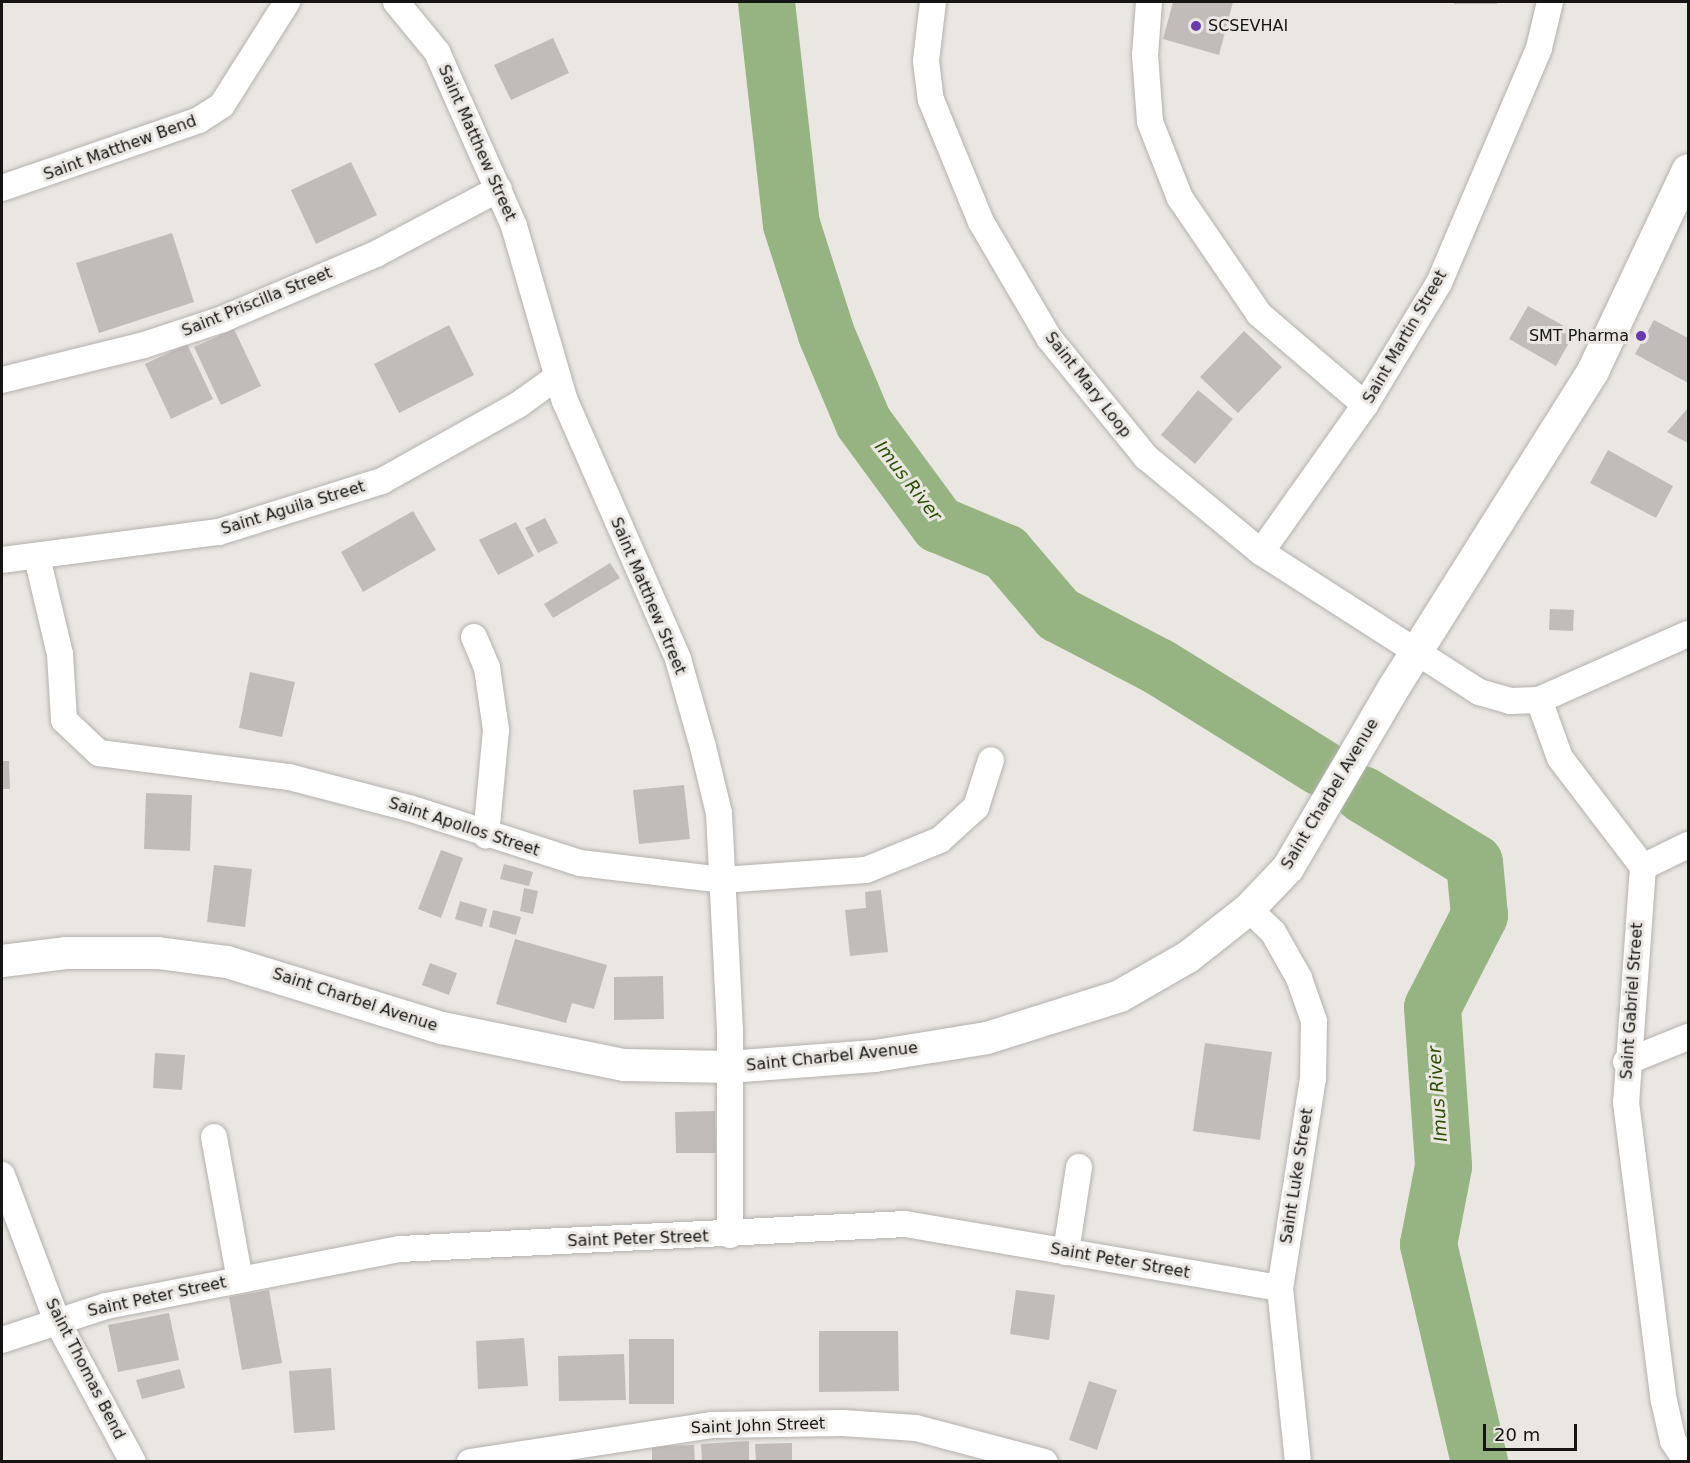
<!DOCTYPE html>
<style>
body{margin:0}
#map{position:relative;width:1690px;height:1463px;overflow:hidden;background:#eae7e3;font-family:"DejaVu Sans",sans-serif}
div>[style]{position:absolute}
.river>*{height:57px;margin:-28.5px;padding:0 28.5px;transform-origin:28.5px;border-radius:28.5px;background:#96b481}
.building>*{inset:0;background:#c1bcba}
.roads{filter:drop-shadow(0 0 2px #b4b1ad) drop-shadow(0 0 2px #b4b1ad)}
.minor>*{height:26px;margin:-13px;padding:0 13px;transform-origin:13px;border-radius:13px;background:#fff}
.tertiary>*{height:32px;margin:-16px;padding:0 16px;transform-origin:16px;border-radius:16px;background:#fff}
.dots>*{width:16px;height:16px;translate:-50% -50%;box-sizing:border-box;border:3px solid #eae7e3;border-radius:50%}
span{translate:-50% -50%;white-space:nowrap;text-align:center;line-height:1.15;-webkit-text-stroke:6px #eae7e3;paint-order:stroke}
.poi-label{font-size:16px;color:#161513}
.left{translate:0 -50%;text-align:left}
.right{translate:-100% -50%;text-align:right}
.street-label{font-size:16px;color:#161513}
.water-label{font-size:18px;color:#2c4f01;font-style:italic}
.frame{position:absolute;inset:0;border:3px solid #161513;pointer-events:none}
.scale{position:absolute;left:1483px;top:1424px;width:94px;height:27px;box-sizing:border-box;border:3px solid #161513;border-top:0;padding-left:8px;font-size:18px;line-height:21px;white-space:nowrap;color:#161513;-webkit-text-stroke:4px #eae7e3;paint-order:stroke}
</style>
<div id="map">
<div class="river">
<i style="left:766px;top:2px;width:223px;rotate:83.6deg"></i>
<i style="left:791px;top:224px;width:115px;rotate:72.3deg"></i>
<i style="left:826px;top:334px;width:95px;rotate:67.2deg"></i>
<i style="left:863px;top:422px;width:127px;rotate:53.7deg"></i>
<i style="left:938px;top:524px;width:73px;rotate:22.7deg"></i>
<i style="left:1005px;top:552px;width:82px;rotate:49.5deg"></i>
<i style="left:1058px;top:614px;width:113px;rotate:27.5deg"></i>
<i style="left:1158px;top:666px;width:191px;rotate:31.9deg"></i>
<i style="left:1362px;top:794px;width:131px;rotate:31.3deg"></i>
<i style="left:1474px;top:862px;width:53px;rotate:84.6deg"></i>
<i style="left:1479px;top:915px;width:103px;rotate:117.1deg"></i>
<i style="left:1432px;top:1007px;width:159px;rotate:86deg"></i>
<i style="left:1443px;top:1166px;width:79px;rotate:100.9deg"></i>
<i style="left:1428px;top:1244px;width:224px;rotate:76.8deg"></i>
</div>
<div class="building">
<i style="clip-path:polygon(1173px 2px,1233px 2px,1219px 55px,1163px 39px)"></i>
<i style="clip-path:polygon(1454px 2px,1497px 2px,1497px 4px,1454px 4px)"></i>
<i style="clip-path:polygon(553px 38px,569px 73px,511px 100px,494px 65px)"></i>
<i style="clip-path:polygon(351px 162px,377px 215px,316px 244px,291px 190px)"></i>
<i style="clip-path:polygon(172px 233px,194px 302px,99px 333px,76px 263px)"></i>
<i style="clip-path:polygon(1528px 306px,1575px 332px,1556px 366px,1509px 339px)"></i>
<i style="clip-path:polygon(1654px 320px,1688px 338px,1688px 383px,1635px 354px)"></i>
<i style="clip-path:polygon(449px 325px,474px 375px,399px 413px,374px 364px)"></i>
<i style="clip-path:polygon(234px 329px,261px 386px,221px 405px,194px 347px)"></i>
<i style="clip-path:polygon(1244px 331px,1282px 367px,1238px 413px,1200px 377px)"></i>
<i style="clip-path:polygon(187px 344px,213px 399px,171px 419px,145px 364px)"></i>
<i style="clip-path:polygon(1198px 390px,1233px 419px,1195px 464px,1161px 435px)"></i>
<i style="clip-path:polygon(1688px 408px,1688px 443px,1667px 432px)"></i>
<i style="clip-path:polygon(1608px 450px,1673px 486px,1656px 518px,1590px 483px)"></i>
<i style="clip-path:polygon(413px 511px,436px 550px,363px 592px,341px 552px)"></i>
<i style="clip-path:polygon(545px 518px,558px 543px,538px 553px,525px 528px)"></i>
<i style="clip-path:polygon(516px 522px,534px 556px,498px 575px,479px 540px)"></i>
<i style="clip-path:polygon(610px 563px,620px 578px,553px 618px,544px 604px)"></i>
<i style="clip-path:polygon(1550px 609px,1574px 610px,1573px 631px,1549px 630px)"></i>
<i style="clip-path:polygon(250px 672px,295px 682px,282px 737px,239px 728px)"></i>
<i style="clip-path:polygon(2px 761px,9px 761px,10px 789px,2px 789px)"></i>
<i style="clip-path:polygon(684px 785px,690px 839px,639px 844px,633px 790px)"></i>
<i style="clip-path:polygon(146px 793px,192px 795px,190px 851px,144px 849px)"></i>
<i style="clip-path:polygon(441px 850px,463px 858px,441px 918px,418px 909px)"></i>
<i style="clip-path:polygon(504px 864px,533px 872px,529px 886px,500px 879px)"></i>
<i style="clip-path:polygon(214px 865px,252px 869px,245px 927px,207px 922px)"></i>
<i style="clip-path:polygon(524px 888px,538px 891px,533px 914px,520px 911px)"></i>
<i style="clip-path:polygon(881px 890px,888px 952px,850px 956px,845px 910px,866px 908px,865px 892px)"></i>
<i style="clip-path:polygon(460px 901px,487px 909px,482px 927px,455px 919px)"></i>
<i style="clip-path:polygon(493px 910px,521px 917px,516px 935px,489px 927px)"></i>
<i style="clip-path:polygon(515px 939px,607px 965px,594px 1009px,572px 1003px,566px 1023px,496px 1004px)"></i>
<i style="clip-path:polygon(430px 963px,457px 973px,449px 995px,422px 985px)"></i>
<i style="clip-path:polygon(663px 976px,664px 1019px,614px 1020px,614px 977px)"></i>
<i style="clip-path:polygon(1205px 1043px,1272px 1052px,1260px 1140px,1193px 1131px)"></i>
<i style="clip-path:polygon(155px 1053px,185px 1055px,182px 1090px,153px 1088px)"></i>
<i style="clip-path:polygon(715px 1111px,716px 1153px,676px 1153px,675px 1112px)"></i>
<i style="clip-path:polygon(269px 1290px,282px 1363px,242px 1370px,229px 1297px)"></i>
<i style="clip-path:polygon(1016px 1290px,1055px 1295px,1049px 1340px,1010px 1334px)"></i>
<i style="clip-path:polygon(169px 1313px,179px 1360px,118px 1372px,108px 1325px)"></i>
<i style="clip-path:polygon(819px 1331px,898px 1331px,899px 1391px,819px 1392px)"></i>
<i style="clip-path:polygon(524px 1338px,528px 1386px,478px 1389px,476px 1341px)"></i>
<i style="clip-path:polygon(629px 1339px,674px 1339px,674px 1404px,629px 1404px)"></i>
<i style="clip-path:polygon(624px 1354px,626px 1400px,559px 1401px,558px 1356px)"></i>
<i style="clip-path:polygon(331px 1368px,335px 1430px,294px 1433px,289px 1371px)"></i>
<i style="clip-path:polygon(180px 1369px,185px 1388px,142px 1399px,136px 1380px)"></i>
<i style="clip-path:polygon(1089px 1381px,1117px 1390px,1097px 1450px,1069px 1440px)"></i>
<i style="clip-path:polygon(749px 1441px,749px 1462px,702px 1462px,701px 1444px)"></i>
<i style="clip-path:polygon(792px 1443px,792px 1462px,756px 1462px,755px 1444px)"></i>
<i style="clip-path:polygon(694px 1445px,695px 1462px,652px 1462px,652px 1446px)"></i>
</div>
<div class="roads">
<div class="minor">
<i style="left:396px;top:2px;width:65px;rotate:50.6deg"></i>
<i style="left:437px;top:52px;width:190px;rotate:66.1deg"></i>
<i style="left:514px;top:226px;width:182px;rotate:73.8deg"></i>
<i style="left:565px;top:401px;width:282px;rotate:66.3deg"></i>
<i style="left:678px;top:659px;width:91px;rotate:74.1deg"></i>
<i style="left:703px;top:747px;width:68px;rotate:76.4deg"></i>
<i style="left:719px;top:813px;width:217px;rotate:87.1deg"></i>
<i style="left:730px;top:1030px;width:205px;rotate:90deg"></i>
<i style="left:933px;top:2px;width:59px;rotate:96.8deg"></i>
<i style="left:926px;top:61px;width:39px;rotate:83deg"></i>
<i style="left:931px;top:100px;width:132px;rotate:67.7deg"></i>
<i style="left:981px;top:222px;width:134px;rotate:59.6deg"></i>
<i style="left:1049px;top:338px;width:154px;rotate:50.8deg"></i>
<i style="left:1146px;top:457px;width:149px;rotate:39.6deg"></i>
<i style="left:1261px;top:552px;width:259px;rotate:32.7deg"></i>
<i style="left:1479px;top:692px;width:32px;rotate:16deg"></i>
<i style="left:1510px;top:701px;width:29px;rotate:-2deg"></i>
<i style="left:1539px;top:700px;width:163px;rotate:-23.9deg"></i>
<i style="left:1149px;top:2px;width:53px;rotate:94.3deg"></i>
<i style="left:1145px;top:55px;width:67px;rotate:85.7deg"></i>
<i style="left:1150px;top:122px;width:82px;rotate:68.5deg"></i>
<i style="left:1180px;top:198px;width:140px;rotate:55.7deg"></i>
<i style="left:1259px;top:314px;width:140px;rotate:40.6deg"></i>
<i style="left:2px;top:188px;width:208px;rotate:-19deg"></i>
<i style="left:199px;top:120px;width:27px;rotate:-33deg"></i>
<i style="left:222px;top:105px;width:122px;rotate:-57.7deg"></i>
<i style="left:2px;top:380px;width:146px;rotate:-13.8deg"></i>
<i style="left:144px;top:345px;width:83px;rotate:-18.2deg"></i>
<i style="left:223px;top:319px;width:166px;rotate:-23deg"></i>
<i style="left:376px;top:254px;width:139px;rotate:-27.9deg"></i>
<i style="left:1261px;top:552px;width:180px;rotate:-54.7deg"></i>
<i style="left:1365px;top:405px;width:143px;rotate:-58.8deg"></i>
<i style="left:1439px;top:283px;width:255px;rotate:-66.9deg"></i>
<i style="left:1539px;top:48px;width:47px;rotate:-76.6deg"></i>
<i style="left:37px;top:557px;width:100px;rotate:76.7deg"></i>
<i style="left:60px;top:654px;width:66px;rotate:86.5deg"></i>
<i style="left:64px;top:720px;width:48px;rotate:43.3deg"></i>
<i style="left:99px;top:753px;width:192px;rotate:7.2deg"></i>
<i style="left:289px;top:777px;width:124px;rotate:14.5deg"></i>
<i style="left:409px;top:808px;width:180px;rotate:17.8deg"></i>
<i style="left:580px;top:863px;width:143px;rotate:6.8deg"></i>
<i style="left:722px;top:880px;width:144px;rotate:-4deg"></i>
<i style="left:866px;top:870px;width:80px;rotate:-22.1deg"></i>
<i style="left:940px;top:840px;width:49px;rotate:-42.5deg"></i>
<i style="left:976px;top:807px;width:49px;rotate:-72.3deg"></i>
<i style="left:2px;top:560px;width:219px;rotate:-7.4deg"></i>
<i style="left:219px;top:532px;width:171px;rotate:-17.4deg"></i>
<i style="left:382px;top:481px;width:156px;rotate:-29.2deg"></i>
<i style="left:518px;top:405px;width:48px;rotate:-35.7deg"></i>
<i style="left:474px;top:637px;width:34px;rotate:67deg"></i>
<i style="left:487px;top:668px;width:63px;rotate:81.7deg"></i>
<i style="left:496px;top:730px;width:106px;rotate:95.4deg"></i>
<i style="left:1539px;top:700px;width:62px;rotate:70.1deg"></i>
<i style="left:1560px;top:758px;width:137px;rotate:52.7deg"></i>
<i style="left:1643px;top:867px;width:236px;rotate:94.1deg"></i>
<i style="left:1626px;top:1102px;width:301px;rotate:82.8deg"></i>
<i style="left:1664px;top:1401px;width:41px;rotate:77.3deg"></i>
<i style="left:1673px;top:1441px;width:25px;rotate:56deg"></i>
<i style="left:1643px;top:867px;width:50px;rotate:-26.1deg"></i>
<i style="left:1249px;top:909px;width:33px;rotate:44deg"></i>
<i style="left:1273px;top:932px;width:53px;rotate:60.5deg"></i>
<i style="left:1299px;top:978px;width:46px;rotate:70.8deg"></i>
<i style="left:1314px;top:1021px;width:57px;rotate:91deg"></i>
<i style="left:1313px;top:1078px;width:213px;rotate:98.9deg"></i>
<i style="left:1280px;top:1288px;width:175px;rotate:84.1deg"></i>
<i style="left:1626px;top:1062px;width:67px;rotate:-22deg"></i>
<i style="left:214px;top:1137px;width:145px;rotate:79.7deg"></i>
<i style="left:2px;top:1175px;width:156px;rotate:69.4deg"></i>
<i style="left:57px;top:1321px;width:160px;rotate:61.7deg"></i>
<i style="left:1066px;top:1252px;width:86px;rotate:-81.3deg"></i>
<i style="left:2px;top:1340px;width:109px;rotate:-18.1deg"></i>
<i style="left:106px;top:1306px;width:299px;rotate:-11deg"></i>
<i style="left:400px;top:1249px;width:506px;rotate:-2.83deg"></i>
<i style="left:905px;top:1224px;width:380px;rotate:9.7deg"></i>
<i style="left:470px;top:1462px;width:244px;rotate:-8.7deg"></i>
<i style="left:711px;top:1425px;width:132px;rotate:-0.9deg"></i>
<i style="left:843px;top:1423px;width:73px;rotate:3.9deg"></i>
<i style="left:916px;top:1428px;width:133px;rotate:14.8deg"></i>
</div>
<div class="tertiary">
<i style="left:2px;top:961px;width:64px;rotate:-7.1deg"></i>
<i style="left:66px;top:953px;width:92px"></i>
<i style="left:158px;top:953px;width:70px;rotate:7.4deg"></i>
<i style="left:227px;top:962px;width:225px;rotate:17.1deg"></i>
<i style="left:442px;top:1028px;width:186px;rotate:11.5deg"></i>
<i style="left:624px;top:1065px;width:105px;rotate:1.1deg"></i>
<i style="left:729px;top:1067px;width:146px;rotate:-4.3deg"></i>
<i style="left:875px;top:1056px;width:113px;rotate:-9.1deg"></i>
<i style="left:987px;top:1038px;width:139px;rotate:-17.5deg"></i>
<i style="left:1120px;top:996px;width:78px;rotate:-29.8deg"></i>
<i style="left:1188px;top:957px;width:78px;rotate:-38.2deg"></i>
<i style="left:1249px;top:909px;width:57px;rotate:-46.4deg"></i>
<i style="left:1288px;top:868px;width:208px;rotate:-59.6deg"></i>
<i style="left:1393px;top:689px;width:376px;rotate:-57.8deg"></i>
<i style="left:1593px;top:371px;width:222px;rotate:-64.7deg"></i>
</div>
</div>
<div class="dots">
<i style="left:1196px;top:26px;background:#6b38af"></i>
<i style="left:1641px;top:336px;background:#6b38af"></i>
</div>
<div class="poi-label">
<span class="left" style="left:1208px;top:26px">SCSEVHAI</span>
<span class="right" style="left:1629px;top:336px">SMT Pharma</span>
</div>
<div class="street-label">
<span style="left:477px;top:143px;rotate:66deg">Saint Matthew Street</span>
<span style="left:120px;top:148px;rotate:-20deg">Saint Matthew Bend</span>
<span style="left:257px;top:302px;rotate:-22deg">Saint Priscilla Street</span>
<span style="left:1405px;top:337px;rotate:-60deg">Saint Martin Street</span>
<span style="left:1088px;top:385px;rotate:52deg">Saint Mary Loop</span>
<span style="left:293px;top:508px;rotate:-17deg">Saint Aguila Street</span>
<span style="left:648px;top:596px;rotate:67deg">Saint Matthew Street</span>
<span style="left:1330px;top:794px;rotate:-59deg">Saint Charbel Avenue</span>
<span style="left:464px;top:827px;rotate:18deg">Saint Apollos Street</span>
<span style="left:355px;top:1000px;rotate:18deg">Saint Charbel Avenue</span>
<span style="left:1632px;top:1001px;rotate:-86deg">Saint Gabriel Street</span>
<span style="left:832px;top:1057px;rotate:-6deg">Saint Charbel Avenue</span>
<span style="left:1297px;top:1176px;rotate:-81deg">Saint Luke Street</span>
<span style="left:638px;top:1239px;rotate:-2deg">Saint Peter Street</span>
<span style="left:1120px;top:1261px;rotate:10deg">Saint Peter Street</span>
<span style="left:157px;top:1297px;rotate:-12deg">Saint Peter Street</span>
<span style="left:85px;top:1369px;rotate:63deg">Saint Thomas Bend</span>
<span style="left:758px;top:1426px;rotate:-2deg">Saint John Street</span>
</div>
<div class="water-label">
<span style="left:908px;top:481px;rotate:52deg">Imus River</span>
<span style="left:1438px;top:1094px;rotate:-94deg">Imus River</span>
</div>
<div class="frame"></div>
<div class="scale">20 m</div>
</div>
